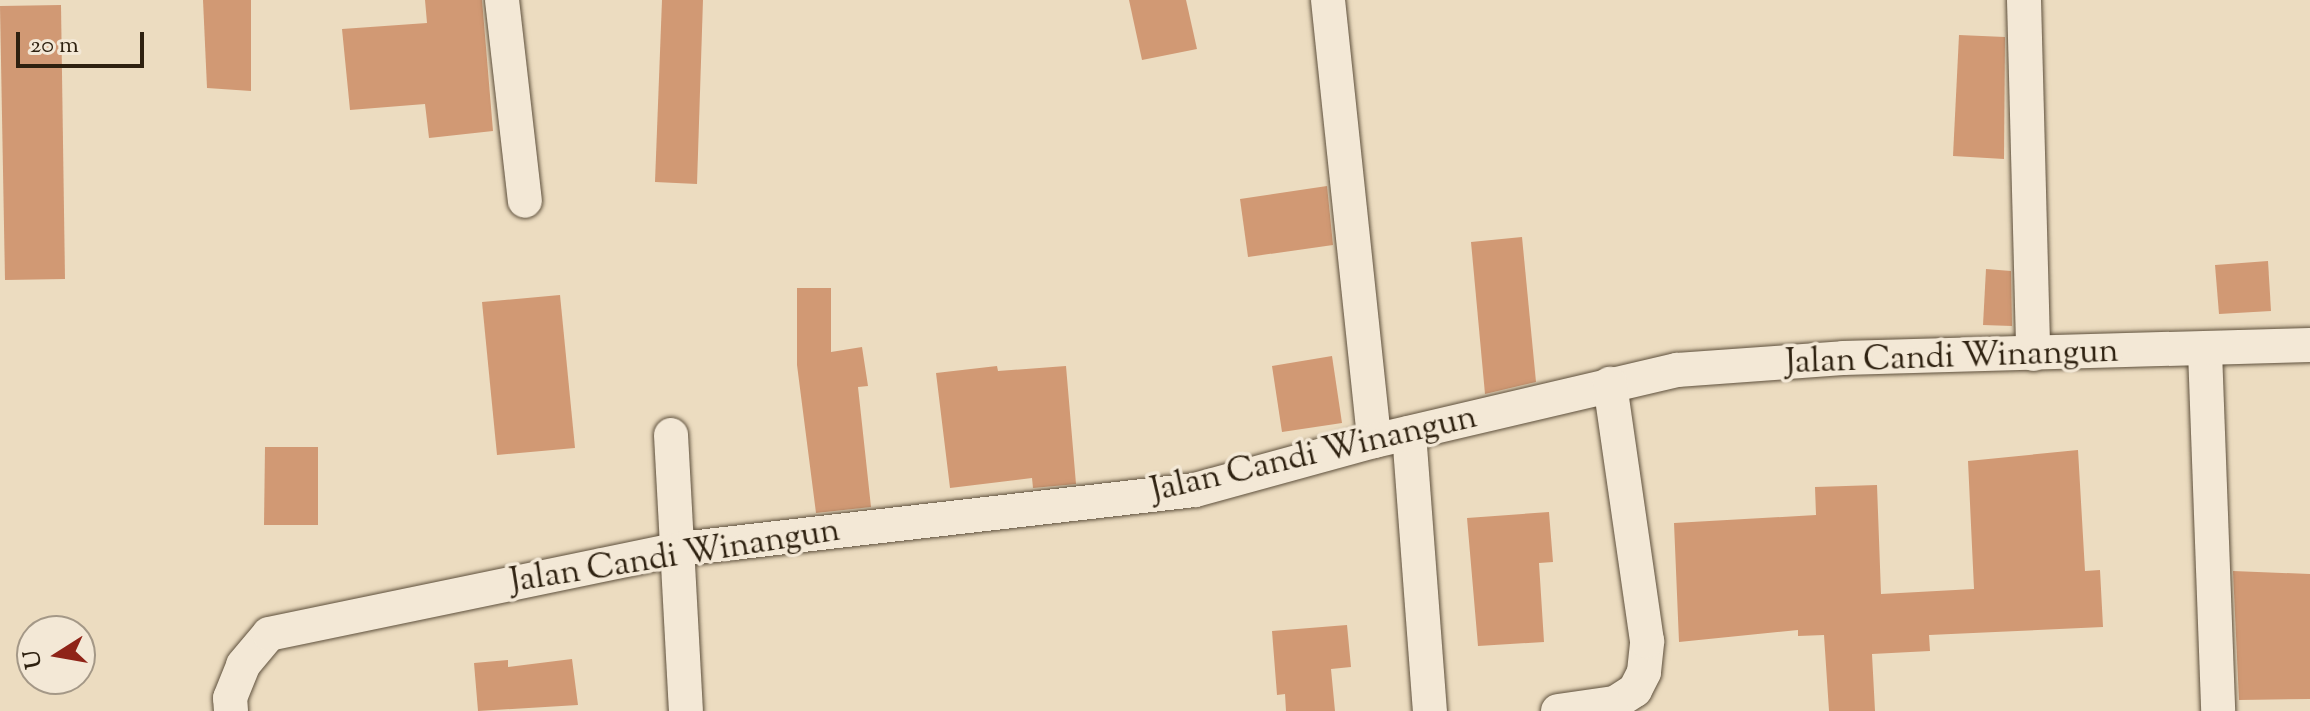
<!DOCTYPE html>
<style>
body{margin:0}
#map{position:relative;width:2310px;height:711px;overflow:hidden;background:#ecdcc0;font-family:"Sorts Mill Goudy",serif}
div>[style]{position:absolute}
.building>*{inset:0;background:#d19974}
.roads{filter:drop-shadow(0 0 2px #5e503c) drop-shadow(0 0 2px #5e503c)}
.street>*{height:34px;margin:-17px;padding:0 17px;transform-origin:17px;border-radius:17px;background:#f3e8d6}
span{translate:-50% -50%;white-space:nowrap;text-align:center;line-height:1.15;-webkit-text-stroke:7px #f3e8d6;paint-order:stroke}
.street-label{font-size:34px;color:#2e2110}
.north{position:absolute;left:16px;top:615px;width:80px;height:80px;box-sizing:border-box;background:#f3e8d6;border:2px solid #a49887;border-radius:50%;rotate:259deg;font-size:22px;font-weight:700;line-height:32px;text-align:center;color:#2e2110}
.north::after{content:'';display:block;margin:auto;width:28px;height:36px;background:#8f2418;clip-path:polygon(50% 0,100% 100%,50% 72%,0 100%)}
.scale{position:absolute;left:16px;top:32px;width:128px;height:36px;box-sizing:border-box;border:4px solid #2e2110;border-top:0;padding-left:10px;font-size:24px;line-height:28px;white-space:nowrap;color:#2e2110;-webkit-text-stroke:6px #f3e8d6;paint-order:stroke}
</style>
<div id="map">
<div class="building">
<i style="clip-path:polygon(203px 0,251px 0,251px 91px,207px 88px)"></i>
<i style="clip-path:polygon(425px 0,482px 0,493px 131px,429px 138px,425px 104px,350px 110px,342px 29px,427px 23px)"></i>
<i style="clip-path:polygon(662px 0,703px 0,697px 184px,655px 182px)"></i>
<i style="clip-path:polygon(1129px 0,1186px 0,1197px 49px,1142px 60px)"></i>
<i style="clip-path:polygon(61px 5px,65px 279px,5px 280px,0 6px)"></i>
<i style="clip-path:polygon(1959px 35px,2005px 37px,2004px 159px,1953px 156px)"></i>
<i style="clip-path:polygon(1327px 186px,1333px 245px,1248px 257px,1240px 199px)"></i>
<i style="clip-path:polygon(1522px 237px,1536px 382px,1485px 394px,1471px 242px)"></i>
<i style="clip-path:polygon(2268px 261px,2271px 311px,2219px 314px,2215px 265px)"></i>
<i style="clip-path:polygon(1986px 269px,2011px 271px,2012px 326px,1983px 325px)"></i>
<i style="clip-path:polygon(797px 288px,831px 288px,831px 352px,862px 347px,868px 386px,858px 387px,871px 507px,816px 513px,797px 365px)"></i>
<i style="clip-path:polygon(560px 295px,575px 448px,497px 455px,482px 302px)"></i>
<i style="clip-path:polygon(1332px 356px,1342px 423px,1282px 432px,1272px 366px)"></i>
<i style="clip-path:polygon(997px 366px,998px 371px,1066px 366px,1076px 484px,1033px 488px,1032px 478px,950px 488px,936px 373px)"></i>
<i style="clip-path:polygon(265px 447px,318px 447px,318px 525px,264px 525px)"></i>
<i style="clip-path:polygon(2078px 450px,2085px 571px,2100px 570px,2103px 627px,1929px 635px,1930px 651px,1872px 654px,1875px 711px,1829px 711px,1824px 635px,1798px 636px,1798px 630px,1679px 642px,1674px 523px,1816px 515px,1815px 487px,1877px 485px,1881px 594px,1974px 589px,1968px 461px)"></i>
<i style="clip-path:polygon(1549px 512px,1553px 562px,1539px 563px,1544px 642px,1478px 646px,1467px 518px)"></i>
<i style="clip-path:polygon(2233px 571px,2310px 574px,2310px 699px,2239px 700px)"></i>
<i style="clip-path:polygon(1347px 625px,1351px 667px,1331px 669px,1335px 711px,1286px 711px,1285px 694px,1277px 695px,1272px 631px)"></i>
<i style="clip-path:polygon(572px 659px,578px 705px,478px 711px,474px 663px,508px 660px,508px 667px)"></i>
</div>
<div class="roads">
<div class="street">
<i style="left:502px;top:0;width:202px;rotate:83.5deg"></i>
<i style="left:1328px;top:0;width:443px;rotate:84deg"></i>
<i style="left:2024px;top:0;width:354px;rotate:88.5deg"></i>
<i style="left:2205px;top:351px;width:360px;rotate:87.9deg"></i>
<i style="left:1409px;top:433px;width:279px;rotate:85.7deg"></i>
<i style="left:671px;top:435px;width:276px;rotate:86.9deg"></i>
<i style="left:231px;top:711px;width:13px;rotate:-94deg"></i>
<i style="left:230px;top:698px;width:35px;rotate:-68deg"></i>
<i style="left:243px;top:665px;width:40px;rotate:-50deg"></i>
<i style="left:269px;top:634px;width:421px;rotate:-11.7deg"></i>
<i style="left:681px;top:549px;width:517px;rotate:-6.55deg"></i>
<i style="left:1195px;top:490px;width:186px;rotate:-15.3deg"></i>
<i style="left:1374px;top:441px;width:311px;rotate:-13.2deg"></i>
<i style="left:1677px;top:370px;width:166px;rotate:-4.1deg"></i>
<i style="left:1843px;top:358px;width:467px;rotate:-1.6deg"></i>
<i style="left:1558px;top:711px;width:58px;rotate:-8deg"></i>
<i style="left:1615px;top:703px;width:24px;rotate:-33deg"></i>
<i style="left:1635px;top:690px;width:20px;rotate:-63deg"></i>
<i style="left:1644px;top:672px;width:31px;rotate:-84deg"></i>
<i style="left:1647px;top:641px;width:260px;rotate:-98.2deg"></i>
</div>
</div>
<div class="street-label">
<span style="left:1952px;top:358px;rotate:-2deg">Jalan Candi Winangun</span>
<span style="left:1314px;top:455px;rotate:-13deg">Jalan Candi Winangun</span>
<span style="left:675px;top:557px;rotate:-9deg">Jalan Candi Winangun</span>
</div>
<div class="north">U</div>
<div class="scale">20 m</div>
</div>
